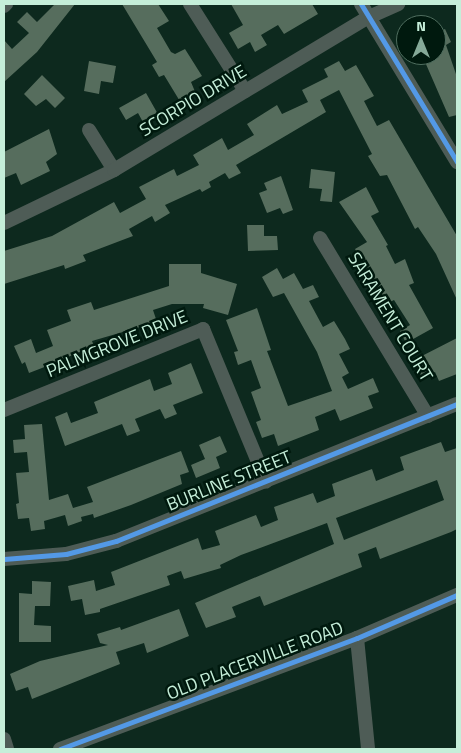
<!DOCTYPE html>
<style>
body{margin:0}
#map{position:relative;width:461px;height:753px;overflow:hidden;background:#0d291e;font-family:"Titillium Web",sans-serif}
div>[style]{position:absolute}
.building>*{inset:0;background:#566d5d}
.minor>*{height:14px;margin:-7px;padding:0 7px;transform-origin:7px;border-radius:7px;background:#4e5c56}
.cycleway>*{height:5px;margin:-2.5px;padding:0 2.5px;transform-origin:2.5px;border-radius:2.5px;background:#5399e6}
span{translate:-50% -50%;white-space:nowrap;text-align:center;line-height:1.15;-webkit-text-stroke:5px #00190e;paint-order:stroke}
.street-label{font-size:18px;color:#c5eed9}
.frame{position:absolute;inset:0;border:5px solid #c5eed9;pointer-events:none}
.north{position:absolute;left:396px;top:15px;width:50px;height:50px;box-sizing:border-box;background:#00190e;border:1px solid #4f6e5f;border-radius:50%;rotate:0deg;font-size:14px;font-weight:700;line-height:20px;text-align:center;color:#c5eed9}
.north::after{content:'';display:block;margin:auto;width:18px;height:22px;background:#85a998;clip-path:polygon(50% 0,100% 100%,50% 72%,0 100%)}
</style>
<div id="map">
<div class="building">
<i style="clip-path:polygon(55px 4px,75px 4px,37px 52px,4px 82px,4px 40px,12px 49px,29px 33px,17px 22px,27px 12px,37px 22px)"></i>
<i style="clip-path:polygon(122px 4px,158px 4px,169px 21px,157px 28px,171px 52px,175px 54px,185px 49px,202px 76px,191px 82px,196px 94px,181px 103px,164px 75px,159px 77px,152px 65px,157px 62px)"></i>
<i style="clip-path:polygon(231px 4px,312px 4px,318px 14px,284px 34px,278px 25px,261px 35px,267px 45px,255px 52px,250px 42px,238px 49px,229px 33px,243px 25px)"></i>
<i style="clip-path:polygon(436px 25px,439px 32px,445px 29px,451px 42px,446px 45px,457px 77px,457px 115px,449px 117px,422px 55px,436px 55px)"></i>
<i style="clip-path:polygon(89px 61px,116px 66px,113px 83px,101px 81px,99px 94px,84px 91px)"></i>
<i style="clip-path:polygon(339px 61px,345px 71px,356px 65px,374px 96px,364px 101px,377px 126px,389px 120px,457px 236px,457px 300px,436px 254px,418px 227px,415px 229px,387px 175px,380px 176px,368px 156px,372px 154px,339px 90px,320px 100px,326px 112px,236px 165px,241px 173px,229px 179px,225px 173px,209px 182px,211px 187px,202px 192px,200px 189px,165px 205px,170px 213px,155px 222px,152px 216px,129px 229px,133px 236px,83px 255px,86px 261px,65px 269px,64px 265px,4px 284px,4px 251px,52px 236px,114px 202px,120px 213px,146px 199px,139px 187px,174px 169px,177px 176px,199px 165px,193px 155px,222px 138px,228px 150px,254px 135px,247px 124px,277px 105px,282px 114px,308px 102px,302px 90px,328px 77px,324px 69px)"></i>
<i style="clip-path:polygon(42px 75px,65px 98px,55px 108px,46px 99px,36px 106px,24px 94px)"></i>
<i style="clip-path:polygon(146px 93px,159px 116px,144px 124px,138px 113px,126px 120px,119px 108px)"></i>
<i style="clip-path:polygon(49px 129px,57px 154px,46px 162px,50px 171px,21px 185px,16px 173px,4px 178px,4px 152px)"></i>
<i style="clip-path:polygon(311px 169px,335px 172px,332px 202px,320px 201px,322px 189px,309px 188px)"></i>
<i style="clip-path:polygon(281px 176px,293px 210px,283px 214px,280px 208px,267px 213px,259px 193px,267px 190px,264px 183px)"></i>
<i style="clip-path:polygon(366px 187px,379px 212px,371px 216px,388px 245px,386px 246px,395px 264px,405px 259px,414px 283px,409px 285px,433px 328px,406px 343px,400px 331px,410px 325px,394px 300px,384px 305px,355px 249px,367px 242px,339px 202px)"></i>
<i style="clip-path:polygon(247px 225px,264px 225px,264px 236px,277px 236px,278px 250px,248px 251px)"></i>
<i style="clip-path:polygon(169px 264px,201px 264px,201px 273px,237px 284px,228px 315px,203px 308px,204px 304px,172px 304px,153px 310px,157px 322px,92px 341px,94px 346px,42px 368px,29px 373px,25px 362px,22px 364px,14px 346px,31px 339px,36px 353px,53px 346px,47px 330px,71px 321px,67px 310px,91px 302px,94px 310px,169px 286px)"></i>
<i style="clip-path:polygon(277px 268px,283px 279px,294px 273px,303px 289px,313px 285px,319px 297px,309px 301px,323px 327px,334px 321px,345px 339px,350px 349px,339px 354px,349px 373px,342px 377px,348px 389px,373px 378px,379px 392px,368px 396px,373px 408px,340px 421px,335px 409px,315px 417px,319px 430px,278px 446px,274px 434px,262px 438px,256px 422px,261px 420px,251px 392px,261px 388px,251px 360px,238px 365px,234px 352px,238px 351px,226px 320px,257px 308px,271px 350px,267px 351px,288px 406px,332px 391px,317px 352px,284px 293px,273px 297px,262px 277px)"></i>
<i style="clip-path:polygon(457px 338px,457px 374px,439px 381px,435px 372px,422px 378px,414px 360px)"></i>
<i style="clip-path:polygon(191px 363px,203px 393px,173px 405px,177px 414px,165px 419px,160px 409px,135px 419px,140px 431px,127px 436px,122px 424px,65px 446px,55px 417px,67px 412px,71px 423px,98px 413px,94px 402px,150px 379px,154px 391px,172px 384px,168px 373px)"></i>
<i style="clip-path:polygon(42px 424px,49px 500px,68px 494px,73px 508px,93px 502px,87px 487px,181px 451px,189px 472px,180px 475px,182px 484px,131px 505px,94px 518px,93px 514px,81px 517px,82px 521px,68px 526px,65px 515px,44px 521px,45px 529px,31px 531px,29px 518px,18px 519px,16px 504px,19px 503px,16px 473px,29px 472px,27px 452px,14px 453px,13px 440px,25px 439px,24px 425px)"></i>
<i style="clip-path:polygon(220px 436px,227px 452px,216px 457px,220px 468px,196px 478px,191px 465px,205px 459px,199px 445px)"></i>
<i style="clip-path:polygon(evenodd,441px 442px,445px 452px,457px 448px,457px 529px,451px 532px,380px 559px,376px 547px,358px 554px,362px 567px,264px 606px,260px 596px,232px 607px,236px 617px,206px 628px,195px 603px,334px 544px,327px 523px,241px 555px,220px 565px,221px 568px,184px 579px,181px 571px,167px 576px,170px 585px,100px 609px,100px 612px,85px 615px,82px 599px,71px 601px,68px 586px,94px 580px,96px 591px,115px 585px,111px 572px,198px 538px,202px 550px,220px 545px,215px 531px,256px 515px,261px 527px,278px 520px,274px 507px,313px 493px,317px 503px,335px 496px,332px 484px,372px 469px,376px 481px,404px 470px,400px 457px,441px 442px,437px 480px,444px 500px,344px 540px,336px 518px,437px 480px)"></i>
<i style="clip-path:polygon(32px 581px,51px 582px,50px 606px,35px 606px,34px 625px,51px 626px,51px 642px,19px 642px,19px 593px,32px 594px)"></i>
<i style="clip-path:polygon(179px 609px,189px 636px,147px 653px,144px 643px,116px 652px,120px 664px,32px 699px,28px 687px,16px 691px,10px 674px,40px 661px,108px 645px,100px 643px,97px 634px,120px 627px,121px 630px)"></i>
</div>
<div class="minor">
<i style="left:190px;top:4px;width:103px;rotate:57.7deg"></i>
<i style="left:361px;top:4px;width:185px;rotate:58.7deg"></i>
<i style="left:4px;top:6px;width:3px;rotate:-45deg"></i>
<i style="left:89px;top:130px;width:47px;rotate:58deg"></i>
<i style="left:4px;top:223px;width:122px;rotate:-25.7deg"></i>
<i style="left:114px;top:170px;width:297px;rotate:-31deg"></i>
<i style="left:369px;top:17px;width:32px;rotate:-24deg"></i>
<i style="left:320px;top:238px;width:208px;rotate:58.8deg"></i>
<i style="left:4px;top:410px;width:215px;rotate:-22.1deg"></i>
<i style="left:203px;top:329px;width:165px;rotate:67.5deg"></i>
<i style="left:4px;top:559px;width:62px;rotate:-4.6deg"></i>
<i style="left:66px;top:554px;width:52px;rotate:-14.6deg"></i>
<i style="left:116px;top:541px;width:367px;rotate:-21.9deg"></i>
<i style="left:357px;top:638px;width:112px;rotate:84.3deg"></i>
<i style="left:4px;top:739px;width:10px;rotate:73deg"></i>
<i style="left:60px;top:749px;width:317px;rotate:-20.5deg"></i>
<i style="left:357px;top:638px;width:109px;rotate:-23.3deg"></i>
</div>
<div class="cycleway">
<i style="left:361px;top:4px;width:185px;rotate:58.7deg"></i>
<i style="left:4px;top:559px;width:62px;rotate:-4.6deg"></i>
<i style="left:66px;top:554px;width:52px;rotate:-14.6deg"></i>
<i style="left:116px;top:541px;width:367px;rotate:-21.9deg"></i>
<i style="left:60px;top:749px;width:317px;rotate:-20.5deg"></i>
<i style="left:357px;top:638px;width:109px;rotate:-23.3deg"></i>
</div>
<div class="street-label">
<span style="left:193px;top:101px;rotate:-31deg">SCORPIO DRIVE</span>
<span style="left:390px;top:317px;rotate:59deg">SARAMENT COURT</span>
<span style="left:117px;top:344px;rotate:-22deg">PALMGROVE DRIVE</span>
<span style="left:229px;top:481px;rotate:-22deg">BURLINE STREET</span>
<span style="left:255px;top:661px;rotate:-21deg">OLD PLACERVILLE ROAD</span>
</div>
<div class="frame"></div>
<div class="north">N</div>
</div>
